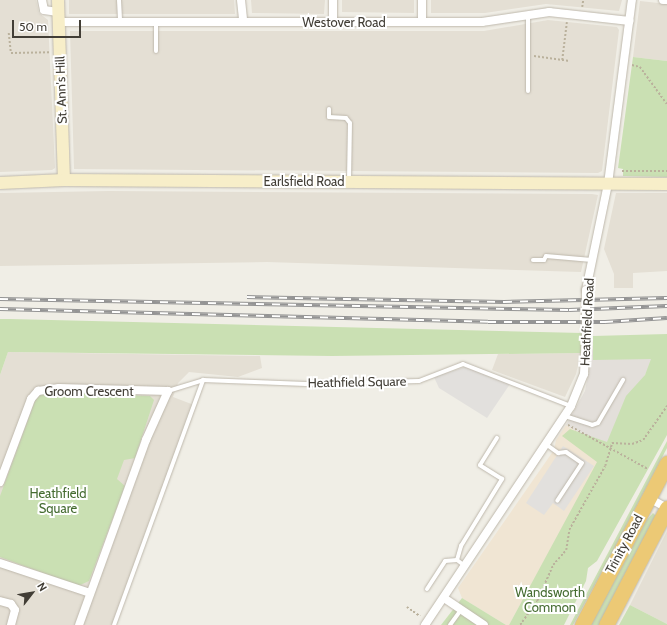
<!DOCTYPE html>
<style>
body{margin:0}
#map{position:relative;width:667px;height:625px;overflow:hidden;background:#f0eee6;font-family:Cabin,sans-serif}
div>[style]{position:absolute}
.residential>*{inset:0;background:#e4dfd4}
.commercial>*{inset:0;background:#f0e5d3}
.industrial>*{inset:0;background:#e3dfda}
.green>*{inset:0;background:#cae0b3}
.parking>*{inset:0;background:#e2e0dd}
.path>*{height:1.5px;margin-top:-0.75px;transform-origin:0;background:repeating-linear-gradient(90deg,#bab19c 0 2px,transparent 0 4px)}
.roads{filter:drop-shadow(0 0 1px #beb8ac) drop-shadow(0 0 1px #beb8ac)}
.lane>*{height:4px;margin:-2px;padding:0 2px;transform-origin:2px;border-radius:2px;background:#fff}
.street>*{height:8px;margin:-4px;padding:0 4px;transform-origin:4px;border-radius:4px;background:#fff}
.secondary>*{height:12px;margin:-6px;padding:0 6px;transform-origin:6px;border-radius:6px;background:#f7eec9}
.highway>*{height:15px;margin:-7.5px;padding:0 7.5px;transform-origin:7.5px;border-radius:7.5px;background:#ecc975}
.rail>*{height:4px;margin-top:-2px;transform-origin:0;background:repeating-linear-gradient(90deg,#fff 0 8px,#949494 0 16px);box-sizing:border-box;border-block:1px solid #949494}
.bridges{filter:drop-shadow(0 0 1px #beb8ac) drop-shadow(0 0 1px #beb8ac)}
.street-bridge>*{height:8px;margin:-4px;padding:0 4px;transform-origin:4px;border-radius:4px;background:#fff}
span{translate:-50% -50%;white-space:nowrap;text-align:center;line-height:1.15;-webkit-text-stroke:4px #fff;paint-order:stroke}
.street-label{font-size:13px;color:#423e36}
.park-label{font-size:13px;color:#456c31}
.north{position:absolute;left:12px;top:573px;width:40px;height:40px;-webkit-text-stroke:3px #fff;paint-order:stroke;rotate:59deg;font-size:11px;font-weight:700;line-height:16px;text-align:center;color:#423e36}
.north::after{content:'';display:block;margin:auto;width:14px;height:18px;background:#423e36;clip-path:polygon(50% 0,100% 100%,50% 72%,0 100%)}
.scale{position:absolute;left:12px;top:20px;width:69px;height:18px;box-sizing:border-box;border:2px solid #423e36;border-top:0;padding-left:5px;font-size:12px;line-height:14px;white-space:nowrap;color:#423e36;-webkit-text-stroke:3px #fff;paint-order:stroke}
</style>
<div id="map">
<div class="residential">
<i style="clip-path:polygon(0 0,36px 0,39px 13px,48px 20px,55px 168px,52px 170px,0 172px)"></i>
<i style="clip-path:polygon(69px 0,234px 0,235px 14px,69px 14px)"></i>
<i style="clip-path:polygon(251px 0,325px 0,324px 14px,252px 13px)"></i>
<i style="clip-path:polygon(342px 0,414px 0,414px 13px,342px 12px)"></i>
<i style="clip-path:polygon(431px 0,622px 0,619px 11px,546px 4px,485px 13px,431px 13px)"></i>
<i style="clip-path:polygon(640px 1px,667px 4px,667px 61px,633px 57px)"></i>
<i style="clip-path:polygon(548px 20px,617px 27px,619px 30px,602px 171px,598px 173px,74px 169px,70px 31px,484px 31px)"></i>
<i style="clip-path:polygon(109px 191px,592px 194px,598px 195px,581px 272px,267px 262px,0 266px,0 193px)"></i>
<i style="clip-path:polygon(616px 193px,667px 193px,667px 271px,633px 273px,633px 288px,614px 288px,614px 274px,604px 249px)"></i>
<i style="clip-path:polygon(8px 352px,260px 356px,262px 368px,238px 377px,189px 372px,178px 383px,173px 397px,194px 405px,112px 625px,0 625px,0 375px)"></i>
<i style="clip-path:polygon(581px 353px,576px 374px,565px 397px,492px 370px,498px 354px)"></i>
<i style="clip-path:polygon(667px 531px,667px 624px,630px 605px)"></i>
</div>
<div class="commercial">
<i style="clip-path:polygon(566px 425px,606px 448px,509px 625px,506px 625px,462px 598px,458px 588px,554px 450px,556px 440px)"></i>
</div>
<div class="industrial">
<i style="clip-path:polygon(661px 345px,606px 448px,566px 425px,585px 391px,593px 347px)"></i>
</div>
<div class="green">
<i style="clip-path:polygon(633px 57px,667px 61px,667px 177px,623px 176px,623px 169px,618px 168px)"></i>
<i style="clip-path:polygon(0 319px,10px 319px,582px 333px,581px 353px,332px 356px,8px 352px,0 375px)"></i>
<i style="clip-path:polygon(667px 334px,667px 435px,597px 561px,588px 568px,586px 581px,564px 625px,509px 625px,597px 462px,562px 436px,570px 429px,607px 442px,626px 396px,645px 375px,651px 359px,593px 360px,593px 336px)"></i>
<i style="clip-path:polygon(54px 392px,150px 396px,154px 400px,135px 458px,124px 460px,117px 479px,125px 486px,89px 581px,78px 586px,0 557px,0 496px,36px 398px,41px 394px)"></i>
<i style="clip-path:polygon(667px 441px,667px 448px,606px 564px,573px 625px,570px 625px)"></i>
<i style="clip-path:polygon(653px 513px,656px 516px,600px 625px,590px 625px,645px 522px)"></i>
<i style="clip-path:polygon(462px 598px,506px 625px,441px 625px)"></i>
<i style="clip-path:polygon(630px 605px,667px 624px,667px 625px,619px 625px)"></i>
</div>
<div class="parking">
<i style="clip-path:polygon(465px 367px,510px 384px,487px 418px,439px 388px,434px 377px)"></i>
<i style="clip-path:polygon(563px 446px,594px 466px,564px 511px,553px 503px,544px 515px,526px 503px)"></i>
</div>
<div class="path">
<i style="left:582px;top:7px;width:7px;rotate:-82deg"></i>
<i style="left:9px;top:33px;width:20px;rotate:84deg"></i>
<i style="left:11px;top:53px;width:39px;rotate:-1deg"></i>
<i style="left:534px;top:56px;width:36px;rotate:8deg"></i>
<i style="left:562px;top:60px;width:38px;rotate:-83deg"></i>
<i style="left:632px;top:65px;width:8px;rotate:14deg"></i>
<i style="left:640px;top:67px;width:46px;rotate:53.9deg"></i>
<i style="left:622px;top:171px;width:45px"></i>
<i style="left:568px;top:425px;width:91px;rotate:28.8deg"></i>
<i style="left:407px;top:607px;width:16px;rotate:35deg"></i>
<i style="left:520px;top:625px;width:29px;rotate:-55deg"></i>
<i style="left:537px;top:601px;width:39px;rotate:-66deg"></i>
<i style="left:553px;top:565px;width:20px;rotate:-49deg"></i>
<i style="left:566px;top:550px;width:20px;rotate:-81deg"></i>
<i style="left:569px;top:530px;width:73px;rotate:-60.6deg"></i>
<i style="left:605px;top:466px;width:24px;rotate:-73deg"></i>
<i style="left:612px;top:443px;width:20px;rotate:3deg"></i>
<i style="left:632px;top:444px;width:12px;rotate:-20deg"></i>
<i style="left:643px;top:440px;width:42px;rotate:-54.8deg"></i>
</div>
<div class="roads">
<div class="lane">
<i style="left:119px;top:0;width:22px;rotate:87deg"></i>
<i style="left:528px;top:16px;width:75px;rotate:90deg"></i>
<i style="left:156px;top:51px;width:29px;rotate:-90deg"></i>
<i style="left:329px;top:109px;width:8px;rotate:90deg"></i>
<i style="left:329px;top:117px;width:17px;rotate:3deg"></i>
<i style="left:346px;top:118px;width:6px;rotate:51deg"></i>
<i style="left:350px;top:123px;width:58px;rotate:91deg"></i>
<i style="left:533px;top:260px;width:11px"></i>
<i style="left:544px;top:260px;width:4px;rotate:-63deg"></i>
<i style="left:546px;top:256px;width:46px;rotate:5deg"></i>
<i style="left:168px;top:391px;width:37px;rotate:-17deg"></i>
<i style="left:203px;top:380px;width:103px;rotate:2.2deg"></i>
<i style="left:306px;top:384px;width:113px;rotate:-1.5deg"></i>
<i style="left:419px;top:381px;width:47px;rotate:-21.1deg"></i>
<i style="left:463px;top:364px;width:116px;rotate:21.3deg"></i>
<i style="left:565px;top:416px;width:28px;rotate:18deg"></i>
<i style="left:592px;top:425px;width:6px;rotate:-18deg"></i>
<i style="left:598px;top:423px;width:50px;rotate:-59.8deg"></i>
<i style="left:547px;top:445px;width:14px;rotate:36deg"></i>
<i style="left:558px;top:453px;width:8px;rotate:-7deg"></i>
<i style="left:566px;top:452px;width:19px;rotate:35deg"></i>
<i style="left:582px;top:463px;width:45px;rotate:123.3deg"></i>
<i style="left:457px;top:560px;width:15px;rotate:-74deg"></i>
<i style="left:461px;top:546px;width:79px;rotate:-58.5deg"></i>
<i style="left:502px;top:479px;width:26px;rotate:-148deg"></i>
<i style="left:480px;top:465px;width:32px;rotate:-58deg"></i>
<i style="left:427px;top:589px;width:33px;rotate:-57deg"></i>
<i style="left:445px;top:561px;width:12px;rotate:-5deg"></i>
<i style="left:457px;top:560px;width:10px;rotate:37deg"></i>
<i style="left:114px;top:625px;width:261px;rotate:-70deg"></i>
<i style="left:450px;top:625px;width:19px;rotate:-54deg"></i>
</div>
<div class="street">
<i style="left:42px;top:0;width:10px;rotate:79deg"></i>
<i style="left:44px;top:10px;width:14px;rotate:8deg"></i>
<i style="left:241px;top:0;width:20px;rotate:84deg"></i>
<i style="left:422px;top:0;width:22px;rotate:90deg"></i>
<i style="left:663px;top:0;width:4px"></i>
<i style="left:59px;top:22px;width:423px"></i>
<i style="left:482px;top:22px;width:68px;rotate:-8.5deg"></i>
<i style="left:549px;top:12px;width:81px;rotate:6.4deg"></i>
<i style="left:333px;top:22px;width:22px;rotate:-90deg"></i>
<i style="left:586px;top:290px;width:108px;rotate:-78.3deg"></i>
<i style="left:608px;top:184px;width:186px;rotate:-82.6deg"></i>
<i style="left:0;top:482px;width:89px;rotate:-69.5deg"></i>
<i style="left:31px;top:399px;width:11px;rotate:-49deg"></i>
<i style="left:38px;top:391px;width:21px;rotate:-8deg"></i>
<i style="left:59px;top:388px;width:109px;rotate:1.6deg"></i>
<i style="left:168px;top:391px;width:54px;rotate:114.2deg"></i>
<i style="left:146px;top:440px;width:197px;rotate:109.9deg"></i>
<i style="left:649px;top:498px;width:21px;rotate:29deg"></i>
<i style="left:0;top:563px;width:95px;rotate:18.4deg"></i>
<i style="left:444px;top:598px;width:48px;rotate:34deg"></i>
<i style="left:0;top:601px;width:11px;rotate:15deg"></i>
<i style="left:11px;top:604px;width:7px;rotate:56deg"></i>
<i style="left:15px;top:610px;width:16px;rotate:105deg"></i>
<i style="left:425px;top:625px;width:263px;rotate:-56.3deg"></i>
<i style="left:571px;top:406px;width:35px;rotate:-68deg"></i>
<i style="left:584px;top:374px;width:40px;rotate:-87.1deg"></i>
</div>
<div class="secondary">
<i style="left:58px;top:0;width:180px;rotate:88.1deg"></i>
<i style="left:0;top:183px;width:64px;rotate:-2.7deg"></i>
<i style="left:64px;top:180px;width:603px;rotate:0.38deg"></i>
</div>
<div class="highway">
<i style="left:582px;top:625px;width:183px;rotate:-62.3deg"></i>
<i style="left:606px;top:625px;width:132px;rotate:-62.5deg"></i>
</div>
</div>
<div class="rail">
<i style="left:247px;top:297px;width:257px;rotate:1.1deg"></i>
<i style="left:504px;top:302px;width:163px;rotate:-1.4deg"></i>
<i style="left:0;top:299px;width:569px;rotate:1.11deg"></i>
<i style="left:569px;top:310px;width:98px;rotate:-2.3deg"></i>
<i style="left:0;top:309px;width:488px;rotate:1.5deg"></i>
<i style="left:488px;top:322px;width:117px"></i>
<i style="left:605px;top:322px;width:62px;rotate:-3.7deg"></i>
</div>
<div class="bridges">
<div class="street-bridge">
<i style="left:586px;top:334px;width:44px;rotate:-90deg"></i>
</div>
</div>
<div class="street-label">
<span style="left:344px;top:22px">Westover Road</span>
<span style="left:61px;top:90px;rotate:-92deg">St. Ann's Hill</span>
<span style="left:304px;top:181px">Earlsfield Road</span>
<span style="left:587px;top:322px;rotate:-87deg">Heathfield Road</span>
<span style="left:357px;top:382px;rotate:-1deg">Heathfield Square</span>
<span style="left:89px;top:391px">Groom Crescent</span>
<span style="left:624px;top:544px;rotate:-62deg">Trinity Road</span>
</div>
<div class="park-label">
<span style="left:58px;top:501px">Heathfield<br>Square</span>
<span style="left:550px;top:600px">Wandsworth<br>Common</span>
</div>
<div class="north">N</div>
<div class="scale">50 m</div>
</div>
